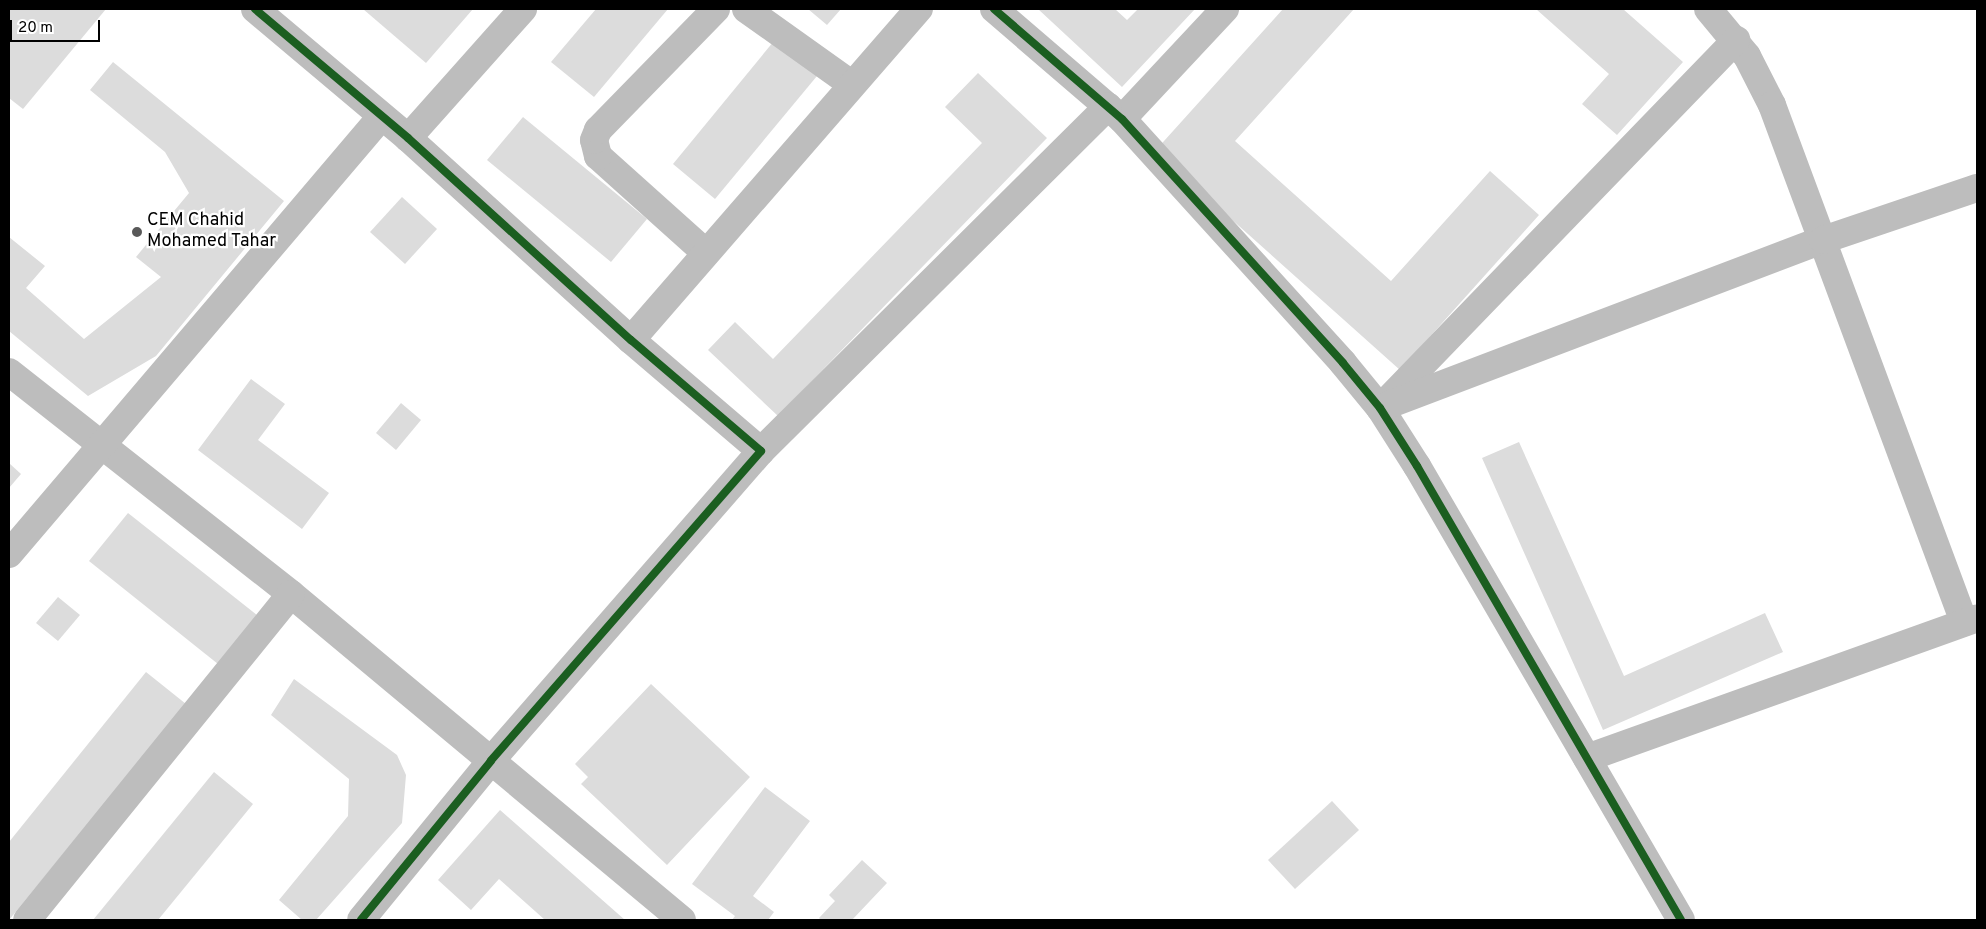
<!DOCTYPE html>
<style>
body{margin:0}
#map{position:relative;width:1986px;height:929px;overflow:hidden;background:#fff;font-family:Overpass,sans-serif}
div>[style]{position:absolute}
.building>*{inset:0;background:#dcdcdc}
.street>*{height:28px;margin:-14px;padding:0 14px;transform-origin:14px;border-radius:14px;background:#bdbdbd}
.cycleway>*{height:8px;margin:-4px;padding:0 4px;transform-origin:4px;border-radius:4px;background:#1b5e20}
.dots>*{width:14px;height:14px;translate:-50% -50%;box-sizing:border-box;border:2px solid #fff;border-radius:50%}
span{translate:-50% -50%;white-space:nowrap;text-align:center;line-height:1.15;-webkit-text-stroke:4.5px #fff;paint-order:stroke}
.poi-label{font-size:18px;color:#000}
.left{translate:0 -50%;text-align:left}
.frame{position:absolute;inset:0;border:10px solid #000;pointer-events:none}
.scale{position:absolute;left:10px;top:20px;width:90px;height:22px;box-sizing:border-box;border:2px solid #000;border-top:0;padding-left:6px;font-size:15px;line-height:18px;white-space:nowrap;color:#000;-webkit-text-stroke:4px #fff;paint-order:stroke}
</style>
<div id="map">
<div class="building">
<i style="clip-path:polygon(9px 9px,106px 9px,23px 109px,9px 98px)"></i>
<i style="clip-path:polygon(363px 9px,473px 9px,426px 63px)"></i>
<i style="clip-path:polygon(596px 9px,668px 9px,594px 97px,551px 62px)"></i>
<i style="clip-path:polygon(808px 9px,841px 9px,827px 25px)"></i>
<i style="clip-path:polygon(1038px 9px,1115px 9px,1127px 20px,1138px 9px,1195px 9px,1122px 87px)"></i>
<i style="clip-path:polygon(1283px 9px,1354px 9px,1235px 141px,1391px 281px,1490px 171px,1539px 215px,1400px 370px,1155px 151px)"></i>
<i style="clip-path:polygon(1536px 9px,1623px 9px,1683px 62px,1617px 135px,1582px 104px,1609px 74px)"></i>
<i style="clip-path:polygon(774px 41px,817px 76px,715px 199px,673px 164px)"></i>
<i style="clip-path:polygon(113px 62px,284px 201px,156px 356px,88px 396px,9px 331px,9px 237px,45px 266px,26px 288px,84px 339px,161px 277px,136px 257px,189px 193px,165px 152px,90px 90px)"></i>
<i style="clip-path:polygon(978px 73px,1047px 138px,778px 416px,708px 350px,735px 322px,773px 359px,982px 143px,945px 107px)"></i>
<i style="clip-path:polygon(523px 117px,647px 219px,611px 262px,487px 160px)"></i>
<i style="clip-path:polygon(402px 197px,437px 229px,405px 264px,370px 232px)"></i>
<i style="clip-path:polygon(251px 379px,285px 404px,258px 440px,329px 493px,302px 529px,198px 450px)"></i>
<i style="clip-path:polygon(401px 403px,421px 420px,396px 450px,376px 433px)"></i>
<i style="clip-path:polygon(1519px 442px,1624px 676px,1765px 613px,1783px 652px,1603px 730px,1482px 458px)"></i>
<i style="clip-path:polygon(9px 463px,21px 474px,9px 488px)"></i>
<i style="clip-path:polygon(128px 513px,262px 619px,223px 668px,89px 561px)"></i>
<i style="clip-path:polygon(58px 597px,80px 615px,58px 641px,36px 623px)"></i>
<i style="clip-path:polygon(146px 672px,186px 704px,9px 920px,9px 842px)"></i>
<i style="clip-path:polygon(294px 679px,397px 755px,406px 775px,402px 823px,316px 920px,302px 920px,279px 900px,348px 816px,349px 779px,271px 715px)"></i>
<i style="clip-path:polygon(651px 684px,750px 777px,667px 865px,581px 784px,588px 777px,575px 764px)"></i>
<i style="clip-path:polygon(214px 772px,253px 804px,158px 920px,93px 920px)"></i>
<i style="clip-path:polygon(765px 787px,810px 821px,753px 896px,774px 912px,768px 920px,732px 920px,735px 916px,692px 884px)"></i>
<i style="clip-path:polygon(1332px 801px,1359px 830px,1295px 889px,1268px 860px)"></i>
<i style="clip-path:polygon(500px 810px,625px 920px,545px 920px,499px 879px,471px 910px,438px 880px)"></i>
<i style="clip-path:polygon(862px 860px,887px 883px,852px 920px,821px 920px,819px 918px,835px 901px,829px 895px)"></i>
</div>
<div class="street">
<i style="left:255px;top:9px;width:200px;rotate:40.1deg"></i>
<i style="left:408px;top:138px;width:301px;rotate:42.2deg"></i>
<i style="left:631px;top:340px;width:171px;rotate:40.5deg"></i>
<i style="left:761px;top:451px;width:411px;rotate:131.1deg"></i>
<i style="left:491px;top:761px;width:205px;rotate:129.3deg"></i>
<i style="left:746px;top:9px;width:129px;rotate:35.5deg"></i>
<i style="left:994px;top:9px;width:169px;rotate:40.7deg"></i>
<i style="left:1122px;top:119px;width:329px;rotate:47.8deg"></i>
<i style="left:1343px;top:363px;width:58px;rotate:50.6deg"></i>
<i style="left:1380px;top:408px;width:69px;rotate:57.5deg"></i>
<i style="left:1417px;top:466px;width:525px;rotate:59.82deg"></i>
<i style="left:1708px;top:9px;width:61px;rotate:50.3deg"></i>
<i style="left:1747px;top:56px;width:55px;rotate:63deg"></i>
<i style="left:1772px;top:105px;width:552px;rotate:69.63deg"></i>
<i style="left:1122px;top:119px;width:151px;rotate:-46.9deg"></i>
<i style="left:408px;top:138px;width:173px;rotate:-48.3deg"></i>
<i style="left:706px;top:253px;width:145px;rotate:-138.1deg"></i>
<i style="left:598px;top:156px;width:16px;rotate:-104deg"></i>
<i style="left:594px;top:140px;width:11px;rotate:-68deg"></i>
<i style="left:598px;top:130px;width:169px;rotate:-45.7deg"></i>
<i style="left:631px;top:340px;width:439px;rotate:-49deg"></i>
<i style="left:9px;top:372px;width:359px;rotate:38.2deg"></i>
<i style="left:291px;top:594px;width:509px;rotate:39.82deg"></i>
<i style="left:1386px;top:402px;width:504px;rotate:-45.97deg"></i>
<i style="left:1380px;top:408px;width:474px;rotate:-20.8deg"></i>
<i style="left:1823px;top:240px;width:163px;rotate:-18.7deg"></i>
<i style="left:761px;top:451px;width:489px;rotate:-44.8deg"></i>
<i style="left:9px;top:554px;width:574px;rotate:-49.59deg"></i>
<i style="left:1587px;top:758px;width:414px;rotate:-19.7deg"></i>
<i style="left:27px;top:920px;width:419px;rotate:-51deg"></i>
</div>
<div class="cycleway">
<i style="left:255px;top:9px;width:200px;rotate:40.1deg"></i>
<i style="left:408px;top:138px;width:301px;rotate:42.2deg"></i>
<i style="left:631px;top:340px;width:171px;rotate:40.5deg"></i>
<i style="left:761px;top:451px;width:411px;rotate:131.1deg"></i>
<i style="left:491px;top:761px;width:205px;rotate:129.3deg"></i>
<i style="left:994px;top:9px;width:169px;rotate:40.7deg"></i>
<i style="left:1122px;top:119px;width:329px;rotate:47.8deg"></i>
<i style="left:1343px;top:363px;width:58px;rotate:50.6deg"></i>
<i style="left:1380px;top:408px;width:69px;rotate:57.5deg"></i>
<i style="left:1417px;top:466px;width:525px;rotate:59.82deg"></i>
</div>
<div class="dots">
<i style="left:137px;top:232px;background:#595959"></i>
</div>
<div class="poi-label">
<span class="left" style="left:147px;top:232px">CEM Chahid<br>Mohamed Tahar</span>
</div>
<div class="frame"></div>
<div class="scale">20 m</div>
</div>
